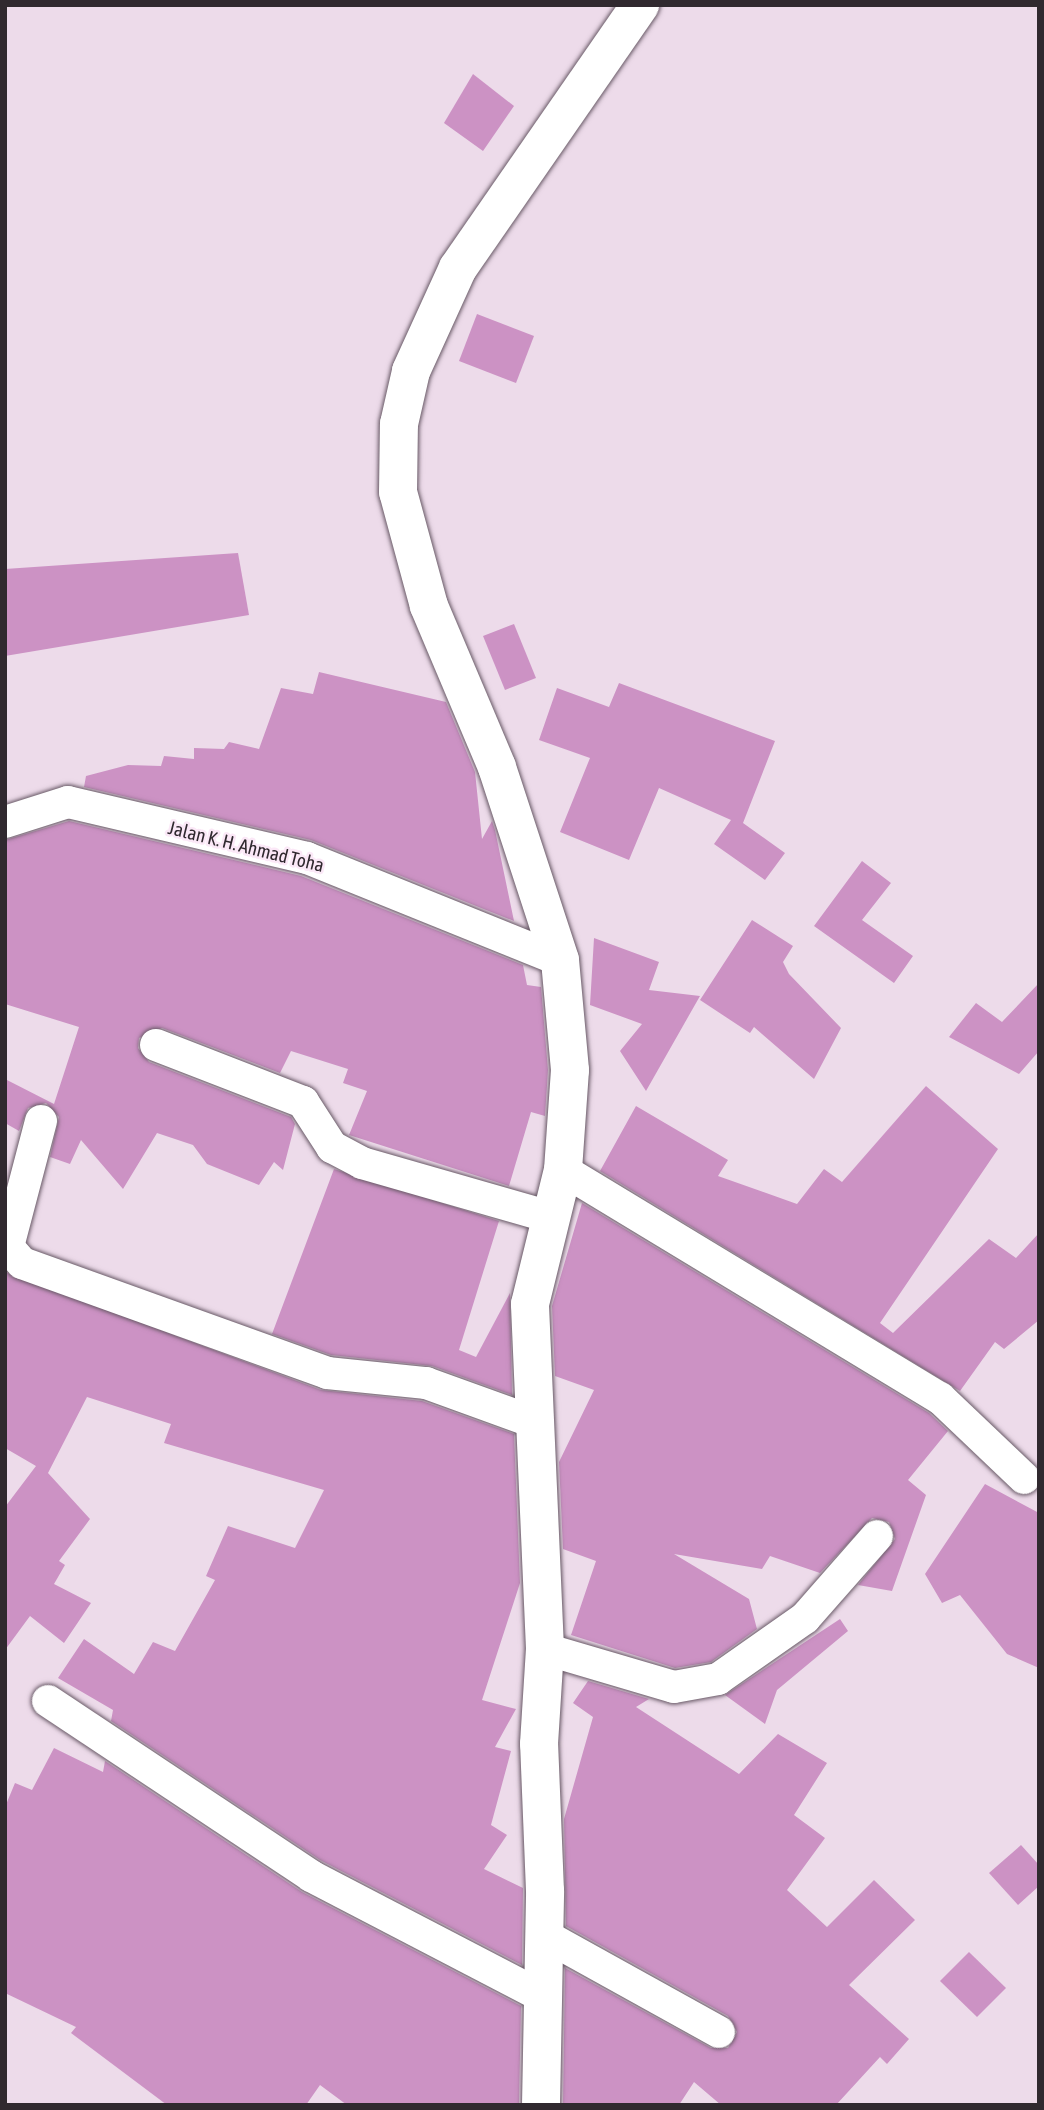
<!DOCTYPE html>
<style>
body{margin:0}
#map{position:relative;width:1044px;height:2110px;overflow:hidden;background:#eddbea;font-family:"Asap Condensed",sans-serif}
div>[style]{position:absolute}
.building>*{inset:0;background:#cc92c4}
.roads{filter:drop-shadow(0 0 2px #685966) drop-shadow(0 0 2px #685966)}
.street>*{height:32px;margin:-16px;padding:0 16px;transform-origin:16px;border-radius:16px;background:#fff}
.secondary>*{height:38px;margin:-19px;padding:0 19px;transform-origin:19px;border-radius:19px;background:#fff}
span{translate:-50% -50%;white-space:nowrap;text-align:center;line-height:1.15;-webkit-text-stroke:5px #fbe8f7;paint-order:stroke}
.street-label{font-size:19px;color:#30292f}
.frame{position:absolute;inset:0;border:7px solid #30292f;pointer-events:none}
</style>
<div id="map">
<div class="building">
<i style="clip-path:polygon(473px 74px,514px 106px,483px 151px,444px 123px)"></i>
<i style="clip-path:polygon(477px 314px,534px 336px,516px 383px,459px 361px)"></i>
<i style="clip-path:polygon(238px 553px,249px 615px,5px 656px,5px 569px)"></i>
<i style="clip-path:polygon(514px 624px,536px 678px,505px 690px,483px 636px)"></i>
<i style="clip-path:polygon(319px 672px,446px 702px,475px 772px,482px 839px,492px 821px,495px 830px,514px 921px,311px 840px,84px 787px,86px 776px,128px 765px,161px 766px,164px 756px,194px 759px,194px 748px,224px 749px,229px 742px,259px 749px,281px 688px,313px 694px)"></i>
<i style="clip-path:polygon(619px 683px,775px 741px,743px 823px,785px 853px,765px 880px,714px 844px,731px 820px,659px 788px,629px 860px,560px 832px,590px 758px,539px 740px,557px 688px,609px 707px)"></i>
<i style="clip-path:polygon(69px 821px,301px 876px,523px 965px,527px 985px,541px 987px,548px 1070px,545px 1116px,531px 1112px,509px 1186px,349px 1135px,367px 1091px,343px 1083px,348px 1069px,291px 1051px,280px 1073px,162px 1028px,139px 1038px,138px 1048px,149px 1062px,291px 1117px,295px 1124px,283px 1170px,274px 1162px,259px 1185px,207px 1164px,193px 1145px,157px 1133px,123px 1189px,81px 1140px,70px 1164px,50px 1157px,59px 1117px,46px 1103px,28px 1108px,19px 1131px,5px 1123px,5px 1079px,54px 1104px,79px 1027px,5px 1004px,5px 840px)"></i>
<i style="clip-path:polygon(862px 861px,891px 883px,862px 920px,913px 956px,894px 983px,814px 926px)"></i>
<i style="clip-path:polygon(752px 920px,793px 946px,783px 962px,789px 974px,841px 1028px,814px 1079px,754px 1027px,750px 1033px,700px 1000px)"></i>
<i style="clip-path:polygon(594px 938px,659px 962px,649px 990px,700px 996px,646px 1091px,620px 1051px,642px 1024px,590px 1005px)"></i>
<i style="clip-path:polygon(1039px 983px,1039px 1051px,1019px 1074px,949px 1037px,976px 1003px,1002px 1022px)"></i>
<i style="clip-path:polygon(926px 1086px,998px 1149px,880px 1323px,893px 1333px,989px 1239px,1016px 1258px,1039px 1233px,1039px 1320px,1004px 1349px,995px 1342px,960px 1391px,600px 1171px,636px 1106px,728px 1160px,718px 1176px,797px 1204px,824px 1169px,842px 1182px)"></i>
<i style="clip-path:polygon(334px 1169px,499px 1221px,459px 1350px,476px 1357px,510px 1293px,512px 1395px,432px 1366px,331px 1355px,272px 1334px)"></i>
<i style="clip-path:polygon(582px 1203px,929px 1413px,948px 1431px,908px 1480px,926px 1495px,892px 1591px,858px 1585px,895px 1539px,889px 1522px,872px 1518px,820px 1573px,770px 1556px,762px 1569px,674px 1554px,749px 1599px,757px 1629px,711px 1662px,675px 1668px,571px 1635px,596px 1561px,563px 1549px,559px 1462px,594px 1390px,555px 1376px,552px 1306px)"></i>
<i style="clip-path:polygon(5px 1272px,321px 1390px,422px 1401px,514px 1434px,520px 1583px,482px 1700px,516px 1709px,495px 1747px,511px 1751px,491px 1825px,507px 1835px,484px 1869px,523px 1888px,522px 1965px,320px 1860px,111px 1721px,113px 1710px,58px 1678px,84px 1639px,134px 1674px,153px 1642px,175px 1651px,215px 1580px,206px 1576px,228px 1526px,295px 1548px,324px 1490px,164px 1443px,171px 1424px,87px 1397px,48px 1473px,90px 1519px,59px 1561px,65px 1565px,54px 1584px,91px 1603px,64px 1643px,30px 1616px,5px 1650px,5px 1507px,36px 1466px,5px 1448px)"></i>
<i style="clip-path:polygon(985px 1484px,1039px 1513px,1039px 1668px,1007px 1654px,960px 1595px,942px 1603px,925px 1574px)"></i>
<i style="clip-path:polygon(840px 1619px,848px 1631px,777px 1690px,765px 1724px,725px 1695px)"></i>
<i style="clip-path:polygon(588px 1681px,649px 1699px,636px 1707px,739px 1774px,778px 1734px,827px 1763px,794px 1815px,825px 1838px,787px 1890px,827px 1927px,874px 1880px,915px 1920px,849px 1985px,909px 2039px,887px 2064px,880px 2057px,836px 2105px,721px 2105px,694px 2082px,679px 2105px,563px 2105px,565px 1968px,711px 2048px,728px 2048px,737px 2032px,728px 2016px,566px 1926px,564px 1819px,593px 1717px,573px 1703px)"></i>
<i style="clip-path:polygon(54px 1748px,103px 1772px,105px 1761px,302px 1892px,521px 2006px,519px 2105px,347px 2105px,320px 2085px,306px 2105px,167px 2105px,71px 2033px,76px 2027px,5px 1993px,5px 1807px,15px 1783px,32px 1790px)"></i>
<i style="clip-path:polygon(1021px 1845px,1039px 1865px,1039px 1886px,1018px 1905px,989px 1873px)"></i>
<i style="clip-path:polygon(969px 1952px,1006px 1988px,977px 2017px,940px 1981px)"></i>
</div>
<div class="roads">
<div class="street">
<i style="left:5px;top:822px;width:66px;rotate:-17.6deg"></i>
<i style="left:68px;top:802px;width:245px;rotate:13.2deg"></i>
<i style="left:307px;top:858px;width:273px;rotate:22deg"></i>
<i style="left:156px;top:1045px;width:158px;rotate:21.2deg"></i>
<i style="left:303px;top:1102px;width:54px;rotate:57.2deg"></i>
<i style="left:332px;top:1147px;width:34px;rotate:28deg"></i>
<i style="left:362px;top:1163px;width:192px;rotate:16deg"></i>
<i style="left:41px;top:1121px;width:130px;rotate:104.7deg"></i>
<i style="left:8px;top:1247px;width:21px;rotate:49deg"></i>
<i style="left:22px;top:1263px;width:324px;rotate:19.8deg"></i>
<i style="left:327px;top:1373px;width:100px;rotate:5.8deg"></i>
<i style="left:426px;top:1383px;width:115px;rotate:19.9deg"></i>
<i style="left:563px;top:1170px;width:441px;rotate:31.2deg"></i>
<i style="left:940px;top:1398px;width:116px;rotate:43.6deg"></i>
<i style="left:545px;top:1649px;width:134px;rotate:16.4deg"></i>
<i style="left:674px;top:1687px;width:45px;rotate:-10.3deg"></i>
<i style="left:718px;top:1679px;width:106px;rotate:-35deg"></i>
<i style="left:805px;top:1618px;width:109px;rotate:-48.7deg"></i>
<i style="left:48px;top:1701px;width:316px;rotate:33.6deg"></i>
<i style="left:311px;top:1876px;width:262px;rotate:27.5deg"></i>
<i style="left:544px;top:1935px;width:200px;rotate:29deg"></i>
</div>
<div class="secondary">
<i style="left:541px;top:2105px;width:214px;rotate:-88.9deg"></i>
<i style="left:545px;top:1891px;width:147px;rotate:-92.3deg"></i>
<i style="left:539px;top:1744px;width:95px;rotate:-86.4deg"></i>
<i style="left:545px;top:1649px;width:345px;rotate:-92.5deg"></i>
<i style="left:530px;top:1304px;width:138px;rotate:-76.2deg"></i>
<i style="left:563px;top:1170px;width:100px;rotate:-86deg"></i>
<i style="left:570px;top:1070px;width:110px;rotate:-95.2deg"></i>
<i style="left:560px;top:960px;width:203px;rotate:-108.1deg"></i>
<i style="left:497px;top:767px;width:175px;rotate:-112.9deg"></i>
<i style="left:429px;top:606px;width:118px;rotate:-105.2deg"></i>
<i style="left:398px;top:492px;width:68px;rotate:-89.2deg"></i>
<i style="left:399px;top:424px;width:54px;rotate:-77.2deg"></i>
<i style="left:411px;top:371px;width:113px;rotate:-65.5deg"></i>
<i style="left:458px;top:268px;width:320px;rotate:-55.3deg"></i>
</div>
</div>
<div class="street-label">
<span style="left:246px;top:847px;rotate:14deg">Jalan K. H. Ahmad Toha</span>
</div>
<div class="frame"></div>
</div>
